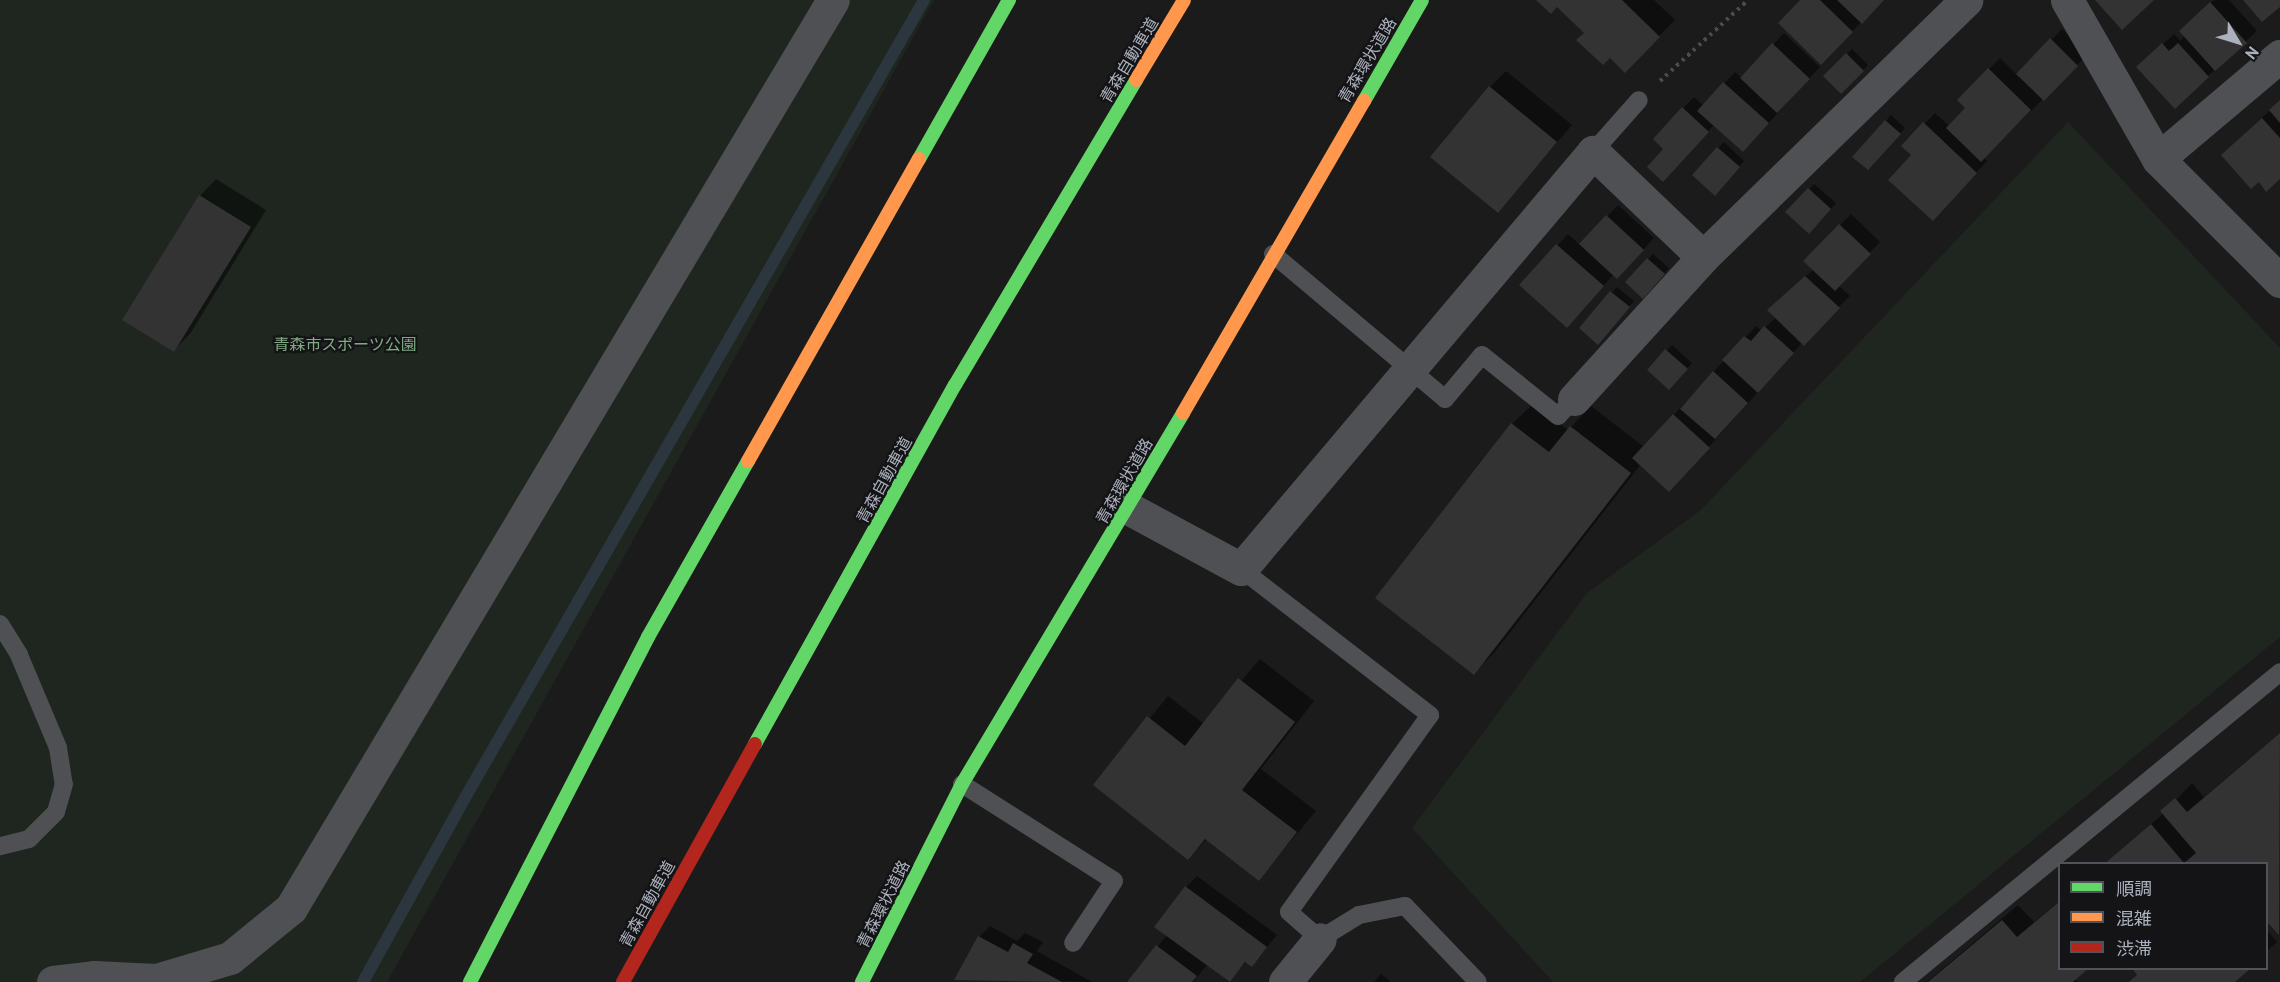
<!DOCTYPE html>
<meta charset="utf-8">
<style>
body{margin:0}
#map{position:relative;width:2280px;height:982px;overflow:hidden;background:#1b1b1b;font-family:"PT Sans","Noto Sans JP",sans-serif}
div>[style]{position:absolute}
.green>*{inset:0;background:#1e261f}
.shadow>*{inset:0;background:#0007}
.stream>*{height:12px;margin:-6px;padding:0 6px;transform-origin:6px;border-radius:6px;background:#2c363e}
.building>*{inset:0;background:#333334}
.path>*{height:4px;margin-top:-2px;transform-origin:0;background:repeating-linear-gradient(90deg,#4b4c4f 0 3px,transparent 0 7.5px)}
.lane>*{height:18px;margin:-9px;padding:0 9px;transform-origin:9px;border-radius:9px;background:#4f5054}
.street>*{height:33px;margin:-16.5px;padding:0 16.5px;transform-origin:16.5px;border-radius:16.5px;background:#4f5054}
.fast>*{height:14px;margin:-7px;padding:0 7px;transform-origin:7px;border-radius:7px;background:#63d668}
.slow>*{height:14px;margin:-7px;padding:0 7px;transform-origin:7px;border-radius:7px;background:#ff974d}
.jam>*{height:14px;margin:-7px;padding:0 7px;transform-origin:7px;border-radius:7px;background:#b3261e}
span{translate:-50% -50%;white-space:nowrap;text-align:center;line-height:1.15;-webkit-text-stroke:4.5px #141417;paint-order:stroke}
.street-label{font-size:16px;color:#abb1bd}
.park-label{font-size:16px;color:#81a983}
.legend{position:absolute;left:2058px;top:862px;width:210px;height:108px;box-sizing:border-box;background:#141417;border:2px solid #505359;margin:0;padding:8px 10px;list-style:none;font-size:18px;color:#abb1bd}
.legend li{display:flex;align-items:center;gap:12px;height:30px}
.legend b{width:30px;border:2px solid #505359}
.north{position:absolute;left:2208px;top:12px;width:60px;height:60px;-webkit-text-stroke:4px #141417;paint-order:stroke;rotate:128deg;font-size:16px;font-weight:700;line-height:24px;text-align:center;color:#abb1bd}
.north::after{content:'';display:block;margin:auto;width:21px;height:27px;background:#abb1bd;clip-path:polygon(50% 0,100% 100%,50% 72%,0 100%)}
</style>
<div id="map">
<div class="green">
<i style="clip-path:polygon(0 0,934px 0,387px 982px,0 982px)"></i>
<i style="clip-path:polygon(2068px 122px,2280px 348px,2280px 637px,1860px 982px,1553px 982px,1412px 828px,1587px 593px,1701px 510px)"></i>
</div>
<div class="shadow">
<i style="clip-path:polygon(1538px 0,1654px 0,1675px 20px,1625px 71px,1557px 5px)"></i>
<i style="clip-path:polygon(1802px 0,1883px 0,1821px 63px)"></i>
<i style="clip-path:polygon(2214px 0,2229px 0,2257px 31px,2208px 76px,2150px 56px,2174px 34px,2181px 41px,2192px 20px)"></i>
<i style="clip-path:polygon(2062px 29px,2088px 54px,1984px 158px,1987px 161px,1944px 208px,1913px 155px,1924px 124px,1935px 113px,1949px 126px,1967px 108px,1960px 100px,2000px 58px,2017px 75px)"></i>
<i style="clip-path:polygon(1784px 33px,1820px 67px,1754px 139px,1714px 125px,1674px 169px,1665px 149px,1683px 108px,1694px 97px,1704px 106px,1735px 72px,1742px 78px)"></i>
<i style="clip-path:polygon(1852px 49px,1868px 65px,1841px 92px,1825px 76px)"></i>
<i style="clip-path:polygon(1506px 71px,1572px 125px,1498px 211px,1490px 87px)"></i>
<i style="clip-path:polygon(2280px 101px,2280px 177px,2234px 144px)"></i>
<i style="clip-path:polygon(1891px 115px,1905px 128px,1873px 163px,1854px 157px)"></i>
<i style="clip-path:polygon(1724px 142px,1744px 161px,1721px 188px,1694px 175px)"></i>
<i style="clip-path:polygon(216px 179px,266px 210px,190px 334px,174px 350px,200px 196px)"></i>
<i style="clip-path:polygon(1814px 184px,1836px 203px,1815px 227px,1787px 212px)"></i>
<i style="clip-path:polygon(1618px 205px,1654px 238px,1628px 266px,1614px 274px,1578px 315px,1521px 285px,1568px 234px,1580px 245px)"></i>
<i style="clip-path:polygon(1851px 214px,1880px 242px,1838px 285px,1850px 296px,1803px 342px,1680px 479px,1641px 464px,1494px 653px,1474px 673px,1377px 598px,1512px 424px,1533px 404px,1568px 430px,1591px 406px,1644px 447px,1756px 326px,1762px 331px,1776px 317px,1780px 300px,1814px 269px,1806px 261px)"></i>
<i style="clip-path:polygon(1653px 254px,1669px 268px,1648px 292px,1627px 282px)"></i>
<i style="clip-path:polygon(1617px 287px,1634px 301px,1603px 337px,1581px 328px)"></i>
<i style="clip-path:polygon(1672px 345px,1692px 363px,1674px 383px,1649px 370px)"></i>
<i style="clip-path:polygon(1260px 659px,1314px 701px,1261px 769px,1316px 811px,1259px 879px,1207px 839px,1188px 858px,1095px 785px,1168px 696px,1204px 724px)"></i>
<i style="clip-path:polygon(2280px 733px,2279px 933px,2266px 864px,2104px 864px,2164px 813px,2192px 783px,2204px 797px)"></i>
<i style="clip-path:polygon(1197px 876px,1277px 935px,1252px 965px,1247px 961px,1229px 981px,1207px 965px,1193px 982px,1129px 982px,1167px 935px,1186px 887px)"></i>
<i style="clip-path:polygon(2060px 901px,2060px 968px,2078px 982px,1927px 982px,2018px 905px,2034px 922px)"></i>
<i style="clip-path:polygon(990px 926px,1017px 941px,1025px 933px,1043px 942px,1037px 951px,1092px 982px,956px 979px,979px 937px)"></i>
<i style="clip-path:polygon(2266px 929px,2277px 942px,2266px 952px)"></i>
<i style="clip-path:polygon(1381px 974px,1391px 982px,1374px 982px)"></i>
</div>
<div class="stream">
<i style="left:363px;top:982px;width:213px;rotate:-61deg"></i>
<i style="left:466px;top:796px;width:918px;rotate:-60.08deg"></i>
</div>
<div class="building">
<i style="clip-path:polygon(1536px 0,1622px 0,1660px 37px,1625px 73px,1610px 58px,1603px 65px,1576px 40px,1584px 33px,1557px 7px,1551px 14px)"></i>
<i style="clip-path:polygon(1800px 0,1820px 0,1853px 32px,1821px 65px,1778px 23px)"></i>
<i style="clip-path:polygon(1837px 0,1884px 0,1862px 24px)"></i>
<i style="clip-path:polygon(2095px 0,2154px 0,2122px 30px)"></i>
<i style="clip-path:polygon(2243px 0,2280px 0,2280px 7px,2262px 22px)"></i>
<i style="clip-path:polygon(2210px 2px,2247px 43px,2215px 71px,2179px 31px)"></i>
<i style="clip-path:polygon(2050px 38px,2078px 66px,2044px 101px,2016px 74px)"></i>
<i style="clip-path:polygon(1772px 43px,1810px 79px,1777px 113px,1740px 78px)"></i>
<i style="clip-path:polygon(2162px 43px,2169px 51px,2178px 43px,2209px 77px,2175px 109px,2136px 67px)"></i>
<i style="clip-path:polygon(1846px 53px,1864px 71px,1841px 94px,1823px 76px)"></i>
<i style="clip-path:polygon(1988px 68px,2031px 110px,1981px 162px,1946px 128px,1965px 108px,1957px 100px)"></i>
<i style="clip-path:polygon(1723px 82px,1769px 123px,1743px 152px,1697px 111px)"></i>
<i style="clip-path:polygon(1489px 86px,1557px 142px,1498px 213px,1430px 157px)"></i>
<i style="clip-path:polygon(2280px 100px,2280px 123px,2269px 110px)"></i>
<i style="clip-path:polygon(1682px 107px,1709px 132px,1663px 182px,1647px 167px,1663px 149px,1653px 139px)"></i>
<i style="clip-path:polygon(2262px 118px,2280px 138px,2280px 179px,2266px 192px,2259px 182px,2251px 189px,2221px 155px)"></i>
<i style="clip-path:polygon(1885px 120px,1901px 134px,1868px 170px,1852px 157px)"></i>
<i style="clip-path:polygon(1923px 122px,1977px 173px,1933px 221px,1888px 180px,1911px 155px,1901px 146px)"></i>
<i style="clip-path:polygon(1717px 147px,1740px 167px,1715px 196px,1692px 175px)"></i>
<i style="clip-path:polygon(1808px 188px,1831px 209px,1809px 234px,1785px 212px)"></i>
<i style="clip-path:polygon(199px 195px,251px 227px,174px 352px,122px 320px)"></i>
<i style="clip-path:polygon(1606px 215px,1644px 250px,1617px 279px,1579px 244px)"></i>
<i style="clip-path:polygon(1839px 224px,1871px 254px,1835px 291px,1803px 261px)"></i>
<i style="clip-path:polygon(1556px 244px,1604px 286px,1567px 328px,1519px 285px)"></i>
<i style="clip-path:polygon(1647px 258px,1665px 274px,1643px 299px,1625px 282px)"></i>
<i style="clip-path:polygon(1805px 276px,1840px 308px,1804px 346px,1767px 310px)"></i>
<i style="clip-path:polygon(1610px 291px,1630px 307px,1598px 345px,1579px 328px)"></i>
<i style="clip-path:polygon(1764px 326px,1794px 353px,1758px 393px,1722px 360px,1744px 336px,1751px 341px)"></i>
<i style="clip-path:polygon(1665px 349px,1688px 369px,1669px 390px,1647px 370px)"></i>
<i style="clip-path:polygon(1713px 371px,1748px 403px,1715px 439px,1680px 409px)"></i>
<i style="clip-path:polygon(1673px 414px,1710px 448px,1669px 492px,1632px 458px)"></i>
<i style="clip-path:polygon(1511px 423px,1549px 452px,1570px 426px,1631px 473px,1474px 675px,1375px 598px)"></i>
<i style="clip-path:polygon(1238px 678px,1295px 722px,1242px 790px,1297px 832px,1259px 881px,1205px 839px,1188px 860px,1093px 785px,1147px 716px,1185px 746px)"></i>
<i style="clip-path:polygon(2280px 733px,2279px 935px,2266px 921px,2266px 864px,2104px 864px,2151px 824px,2184px 863px,2196px 853px,2160px 811px,2175px 798px,2187px 812px)"></i>
<i style="clip-path:polygon(1185px 886px,1267px 947px,1252px 967px,1245px 962px,1230px 982px,1154px 927px)"></i>
<i style="clip-path:polygon(2060px 901px,2060px 968px,2089px 968px,2073px 982px,1928px 982px,2002px 920px,2017px 937px)"></i>
<i style="clip-path:polygon(978px 936px,1008px 952px,1013px 943px,1033px 954px,1027px 963px,1062px 982px,954px 980px)"></i>
<i style="clip-path:polygon(1156px 945px,1197px 976px,1192px 982px,1127px 982px)"></i>
<i style="clip-path:polygon(2132px 968px,2251px 968px,2235px 982px,2129px 982px,2137px 975px)"></i>
</div>
<div class="path">
<i style="left:1660px;top:81px;width:120px;rotate:-42.6deg"></i>
</div>
<div class="lane">
<i style="left:1593px;top:152px;width:69px;rotate:-48.5deg"></i>
<i style="left:1273px;top:254px;width:225px;rotate:40.1deg"></i>
<i style="left:1445px;top:399px;width:57px;rotate:-49.9deg"></i>
<i style="left:1482px;top:355px;width:97px;rotate:38.8deg"></i>
<i style="left:1558px;top:416px;width:23px;rotate:-47deg"></i>
<i style="left:1241px;top:569px;width:239px;rotate:37.7deg"></i>
<i style="left:1430px;top:715px;width:242px;rotate:125.6deg"></i>
<i style="left:1289px;top:912px;width:41px;rotate:41.1deg"></i>
<i style="left:1320px;top:939px;width:46px;rotate:-31.6deg"></i>
<i style="left:1359px;top:915px;width:47px;rotate:-11.1deg"></i>
<i style="left:1405px;top:906px;width:105px;rotate:46.2deg"></i>
<i style="left:0;top:624px;width:36px;rotate:58deg"></i>
<i style="left:19px;top:655px;width:101px;rotate:67.2deg"></i>
<i style="left:58px;top:748px;width:36px;rotate:81deg"></i>
<i style="left:64px;top:784px;width:29px;rotate:106deg"></i>
<i style="left:56px;top:812px;width:38px;rotate:135deg"></i>
<i style="left:29px;top:839px;width:30px;rotate:166deg"></i>
<i style="left:962px;top:784px;width:180px;rotate:32.5deg"></i>
<i style="left:1114px;top:881px;width:74px;rotate:123.5deg"></i>
<i style="left:1903px;top:982px;width:488px;rotate:-39.4deg"></i>
</div>
<div class="street">
<i style="left:2067px;top:0;width:183px;rotate:60.2deg"></i>
<i style="left:2158px;top:159px;width:173px;rotate:45deg"></i>
<i style="left:2158px;top:159px;width:160px;rotate:-40.2deg"></i>
<i style="left:1574px;top:399px;width:192px;rotate:-47.7deg"></i>
<i style="left:1703px;top:257px;width:368px;rotate:-44.3deg"></i>
<i style="left:1128px;top:508px;width:128px;rotate:28.4deg"></i>
<i style="left:1241px;top:569px;width:546px;rotate:-49.83deg"></i>
<i style="left:1593px;top:152px;width:152px;rotate:43.7deg"></i>
<i style="left:53px;top:982px;width:41px;rotate:-7deg"></i>
<i style="left:94px;top:977px;width:62px;rotate:2.8deg"></i>
<i style="left:156px;top:980px;width:77px;rotate:-16.6deg"></i>
<i style="left:230px;top:958px;width:79px;rotate:-39.3deg"></i>
<i style="left:291px;top:908px;width:1057px;rotate:-59.17deg"></i>
<i style="left:1285px;top:982px;width:55px;rotate:-50.9deg"></i>
</div>
<div class="fast">
<i style="left:1364px;top:101px;width:116px;rotate:-60.1deg"></i>
<i style="left:919px;top:159px;width:183px;rotate:-60.5deg"></i>
<i style="left:755px;top:744px;width:411px;rotate:-60.9deg"></i>
<i style="left:955px;top:385px;width:355px;rotate:-59.3deg"></i>
<i style="left:470px;top:982px;width:388px;rotate:-62.7deg"></i>
<i style="left:648px;top:637px;width:202px;rotate:-60.4deg"></i>
<i style="left:862px;top:982px;width:222px;rotate:-63.2deg"></i>
<i style="left:962px;top:784px;width:432px;rotate:-59.2deg"></i>
</div>
<div class="slow">
<i style="left:1136px;top:80px;width:93px;rotate:-59deg"></i>
<i style="left:1183px;top:413px;width:361px;rotate:-59.9deg"></i>
<i style="left:748px;top:461px;width:347px;rotate:-60.5deg"></i>
</div>
<div class="jam">
<i style="left:623px;top:982px;width:272px;rotate:-61deg"></i>
</div>
<div class="street-label">
<span style="left:1129px;top:60px;rotate:-59deg">青森自動車道</span>
<span style="left:1367px;top:60px;rotate:-59deg">青森環状道路</span>
<span style="left:884px;top:480px;rotate:-61deg">青森自動車道</span>
<span style="left:1124px;top:481px;rotate:-60deg">青森環状道路</span>
<span style="left:647px;top:904px;rotate:-61deg">青森自動車道</span>
<span style="left:883px;top:904px;rotate:-63deg">青森環状道路</span>
</div>
<div class="park-label">
<span style="left:345px;top:344px">青森市スポーツ公園</span>
</div>
<ul class="legend">
<li><b style="height:8px;background:#63d668"></b>順調</li>
<li><b style="height:8px;background:#ff974d"></b>混雑</li>
<li><b style="height:8px;background:#b3261e"></b>渋滞</li>
</ul>
<div class="north">N</div>
</div>
